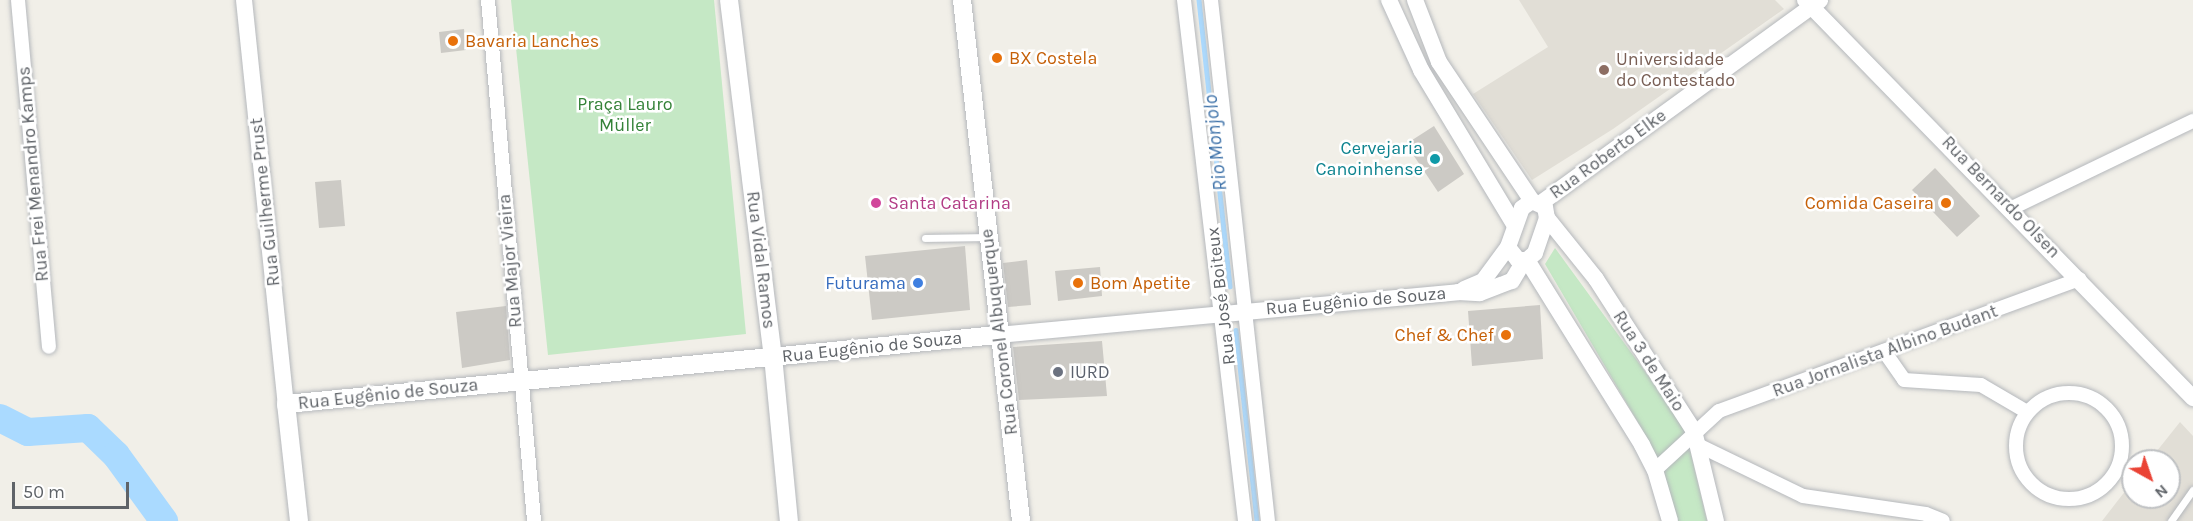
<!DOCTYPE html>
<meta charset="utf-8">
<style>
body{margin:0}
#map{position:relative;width:2193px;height:521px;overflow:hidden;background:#f1efe8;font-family:Karla,sans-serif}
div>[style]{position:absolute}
.education>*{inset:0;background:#e1ded6}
.green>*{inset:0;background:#c5e8c5}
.stream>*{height:4.5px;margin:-2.25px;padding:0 2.25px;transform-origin:2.25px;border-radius:2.25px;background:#aadaff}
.river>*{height:28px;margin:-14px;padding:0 14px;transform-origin:14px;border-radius:14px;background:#aadaff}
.building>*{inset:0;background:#cccac5}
.roads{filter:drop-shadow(0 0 2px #b5b8bc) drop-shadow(0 0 2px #b5b8bc)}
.service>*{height:7px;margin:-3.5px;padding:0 3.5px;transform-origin:3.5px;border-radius:3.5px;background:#fff}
.minor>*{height:14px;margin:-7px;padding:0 7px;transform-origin:7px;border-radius:7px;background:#fff}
.minor>.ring{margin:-7px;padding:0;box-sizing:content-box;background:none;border:14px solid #fff;border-radius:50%}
.tertiary>*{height:16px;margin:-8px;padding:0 8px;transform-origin:8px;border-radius:8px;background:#fff}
.secondary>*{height:18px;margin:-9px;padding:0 9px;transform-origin:9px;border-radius:9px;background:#fff}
.dots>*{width:16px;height:16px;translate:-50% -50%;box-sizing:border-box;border:3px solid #fff;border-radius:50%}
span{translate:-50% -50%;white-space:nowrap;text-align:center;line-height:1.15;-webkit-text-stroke:5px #fff;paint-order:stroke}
.food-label{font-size:18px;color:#c56008}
.left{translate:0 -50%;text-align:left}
.right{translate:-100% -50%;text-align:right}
.education-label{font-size:18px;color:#785e54}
.park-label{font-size:18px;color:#348238}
.culture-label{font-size:18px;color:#0d838f}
.street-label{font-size:18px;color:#5f6368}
.hotel-label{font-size:18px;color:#b23c85}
.shop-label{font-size:18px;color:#366cbe}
.worship-label{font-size:18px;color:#5b616d}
.water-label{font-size:20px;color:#4174aa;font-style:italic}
.north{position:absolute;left:2121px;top:449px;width:60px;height:60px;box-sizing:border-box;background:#fff;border:2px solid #bfc1c3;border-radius:50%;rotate:140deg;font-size:16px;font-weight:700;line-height:24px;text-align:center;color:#5f6368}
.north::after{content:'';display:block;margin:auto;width:21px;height:27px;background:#ea4335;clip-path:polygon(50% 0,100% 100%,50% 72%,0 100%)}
.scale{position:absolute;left:12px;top:482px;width:117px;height:27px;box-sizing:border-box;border:3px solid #5f6368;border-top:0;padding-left:8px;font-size:18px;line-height:21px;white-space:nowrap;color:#5f6368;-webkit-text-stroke:4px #fff;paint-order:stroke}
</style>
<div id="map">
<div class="education">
<i style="clip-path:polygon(1519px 0,1775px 0,1784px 9px,1613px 129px,1532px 180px,1473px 94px,1548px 47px)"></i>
<i style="clip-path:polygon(2180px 422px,2193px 436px,2193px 521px,2102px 521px,2133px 481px,2133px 497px,2169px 497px,2169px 461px,2149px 461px)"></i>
</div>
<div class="green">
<i style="clip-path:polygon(511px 0,714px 0,746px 334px,548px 355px)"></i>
<i style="clip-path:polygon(1555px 248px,1684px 425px,1707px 521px,1677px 521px,1643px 431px,1545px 264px)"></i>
</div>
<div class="stream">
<i style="left:1199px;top:0;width:288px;rotate:83.8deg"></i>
<i style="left:1236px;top:330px;width:192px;rotate:83.7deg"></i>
</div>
<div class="river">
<i style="left:0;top:418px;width:31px;rotate:27deg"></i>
<i style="left:28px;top:432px;width:60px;rotate:-3.8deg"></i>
<i style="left:88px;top:428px;width:39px;rotate:44deg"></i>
<i style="left:116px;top:455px;width:82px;rotate:54deg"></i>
</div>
<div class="building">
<i style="clip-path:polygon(464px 29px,466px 50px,441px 53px,439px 32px)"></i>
<i style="clip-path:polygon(1434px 126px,1464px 174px,1438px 192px,1406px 144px)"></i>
<i style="clip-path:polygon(1935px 168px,1980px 216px,1957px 237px,1912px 190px)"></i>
<i style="clip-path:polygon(341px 180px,345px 226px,319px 228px,315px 182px)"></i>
<i style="clip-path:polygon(965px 246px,970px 310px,872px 320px,865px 256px)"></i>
<i style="clip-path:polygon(1027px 260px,1031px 305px,1008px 307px,1003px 263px)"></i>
<i style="clip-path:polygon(1100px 267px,1102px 296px,1058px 301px,1055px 271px)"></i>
<i style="clip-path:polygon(1540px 305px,1543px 359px,1472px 366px,1468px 311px)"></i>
<i style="clip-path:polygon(506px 306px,510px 360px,462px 368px,456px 312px)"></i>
<i style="clip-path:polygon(1102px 341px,1107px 396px,1019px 400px,1013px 347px)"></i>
</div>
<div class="roads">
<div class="service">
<i style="left:925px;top:238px;width:62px;rotate:-0.9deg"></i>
<i style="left:2171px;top:521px;width:38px;rotate:-55deg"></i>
</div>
<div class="minor">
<i style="left:18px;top:0;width:348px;rotate:84.9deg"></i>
<i style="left:488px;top:0;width:523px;rotate:84.95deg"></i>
<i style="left:1184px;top:0;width:525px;rotate:83.32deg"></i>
<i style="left:1211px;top:0;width:524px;rotate:83.76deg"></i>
<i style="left:2012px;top:208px;width:201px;rotate:-25.7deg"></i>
<i style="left:1884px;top:351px;width:35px;rotate:55deg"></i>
<i style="left:1904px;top:380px;width:77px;rotate:3.7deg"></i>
<i style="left:1981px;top:385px;width:53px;rotate:30.4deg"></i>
<i class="ring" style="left:2016px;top:393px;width:92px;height:92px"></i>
<i style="left:1700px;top:446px;width:114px;rotate:25.9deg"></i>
<i style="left:1803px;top:496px;width:124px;rotate:8.3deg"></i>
<i style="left:1926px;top:514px;width:18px;rotate:22deg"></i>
<i style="left:1655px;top:470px;width:87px;rotate:-42.7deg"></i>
<i style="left:1719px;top:411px;width:384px;rotate:-20.1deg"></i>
</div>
<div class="tertiary">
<i style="left:244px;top:0;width:406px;rotate:84.1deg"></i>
<i style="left:1389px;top:0;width:77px;rotate:65.4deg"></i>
<i style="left:1421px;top:70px;width:182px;rotate:58.9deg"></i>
<i style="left:1415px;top:0;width:66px;rotate:68.8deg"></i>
<i style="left:1439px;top:62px;width:167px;rotate:56.2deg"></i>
<i style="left:1805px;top:0;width:556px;rotate:45.73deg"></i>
<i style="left:1532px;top:201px;width:14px;rotate:25deg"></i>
<i style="left:1545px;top:207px;width:11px;rotate:80deg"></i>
<i style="left:1547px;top:218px;width:37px;rotate:109deg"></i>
<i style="left:1535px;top:253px;width:11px;rotate:139deg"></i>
<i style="left:1527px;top:260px;width:9px;rotate:180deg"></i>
<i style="left:1518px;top:260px;width:16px;rotate:-128deg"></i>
<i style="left:1508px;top:247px;width:41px;rotate:-70.3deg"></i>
<i style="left:1522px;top:208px;width:12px;rotate:-35deg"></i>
<i style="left:1541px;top:203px;width:345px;rotate:-36deg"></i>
<i style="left:1547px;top:218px;width:78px;rotate:51.2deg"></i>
<i style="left:1596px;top:279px;width:181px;rotate:57.2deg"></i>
<i style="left:1694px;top:431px;width:93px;rotate:76.3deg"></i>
<i style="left:1527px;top:260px;width:218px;rotate:58.1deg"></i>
<i style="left:1642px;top:445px;width:28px;rotate:63deg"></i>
<i style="left:1655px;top:470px;width:53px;rotate:73.6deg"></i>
<i style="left:1464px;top:289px;width:21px;rotate:-23deg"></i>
<i style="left:1483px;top:281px;width:42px;rotate:-53.7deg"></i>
<i style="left:998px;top:335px;width:462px;rotate:-5.3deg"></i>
<i style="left:1458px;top:292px;width:22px;rotate:3deg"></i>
<i style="left:1480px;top:293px;width:34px;rotate:-21deg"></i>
<i style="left:1512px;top:281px;width:23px;rotate:-59deg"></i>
</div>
<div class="secondary">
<i style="left:729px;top:0;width:359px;rotate:83deg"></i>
<i style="left:773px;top:356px;width:166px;rotate:84.5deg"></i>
<i style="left:962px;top:0;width:524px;rotate:83.54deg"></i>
<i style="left:299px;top:521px;width:118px;rotate:-96.3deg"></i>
<i style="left:286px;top:404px;width:715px;rotate:-5.54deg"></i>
</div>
</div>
<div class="dots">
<i style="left:453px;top:41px;background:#e8710a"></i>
<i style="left:997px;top:58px;background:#e8710a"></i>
<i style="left:1604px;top:70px;background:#8d6e63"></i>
<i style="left:1435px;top:159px;background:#0f9aa8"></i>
<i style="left:876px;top:203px;background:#d1479c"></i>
<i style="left:1946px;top:203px;background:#e8710a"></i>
<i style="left:918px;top:283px;background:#3f7fe0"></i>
<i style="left:1078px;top:283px;background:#e8710a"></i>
<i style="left:1506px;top:335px;background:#e8710a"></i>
<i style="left:1058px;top:372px;background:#6b7280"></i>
</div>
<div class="food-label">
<span class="left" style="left:465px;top:41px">Bavaria Lanches</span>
<span class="left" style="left:1009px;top:58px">BX Costela</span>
<span class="right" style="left:1934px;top:203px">Comida Caseira</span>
<span class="left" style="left:1090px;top:283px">Bom Apetite</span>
<span class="right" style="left:1494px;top:335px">Chef &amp; Chef</span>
</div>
<div class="education-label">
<span class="left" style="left:1616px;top:70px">Universidade<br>do Contestado</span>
</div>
<div class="park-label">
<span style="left:625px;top:115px">Praça Lauro<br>Müller</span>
</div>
<div class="culture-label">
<span class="right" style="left:1423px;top:159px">Cervejaria<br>Canoinhense</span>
</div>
<div class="street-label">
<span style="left:1608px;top:154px;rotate:-36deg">Rua Roberto Elke</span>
<span style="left:33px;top:174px;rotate:-95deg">Rua Frei Menandro Kamps</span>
<span style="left:2001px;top:197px;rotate:46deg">Rua Bernardo Olsen</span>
<span style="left:265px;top:202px;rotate:-96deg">Rua Guilherme Prust</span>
<span style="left:761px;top:260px;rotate:83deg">Rua Vidal Ramos</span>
<span style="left:510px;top:261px;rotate:-95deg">Rua Major Vieira</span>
<span style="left:1221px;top:296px;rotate:-97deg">Rua José Boiteux</span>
<span style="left:1356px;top:301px;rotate:-5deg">Rua Eugênio de Souza</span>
<span style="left:999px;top:332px;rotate:-97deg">Rua Coronel Albuquerque</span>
<span style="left:872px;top:347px;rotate:-6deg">Rua Eugênio de Souza</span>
<span style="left:1885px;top:351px;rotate:-20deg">Rua Jornalista Albino Budant</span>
<span style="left:1649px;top:361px;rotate:57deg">Rua 3 de Maio</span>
<span style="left:388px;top:394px;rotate:-6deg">Rua Eugênio de Souza</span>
</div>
<div class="hotel-label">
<span class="left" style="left:888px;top:203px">Santa Catarina</span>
</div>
<div class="shop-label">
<span class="right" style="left:906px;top:283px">Futurama</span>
</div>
<div class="worship-label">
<span class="left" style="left:1070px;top:372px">IURD</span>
</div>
<div class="water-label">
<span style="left:1215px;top:143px;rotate:-96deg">Rio Monjolo</span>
</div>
<div class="north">N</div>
<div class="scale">50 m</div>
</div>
